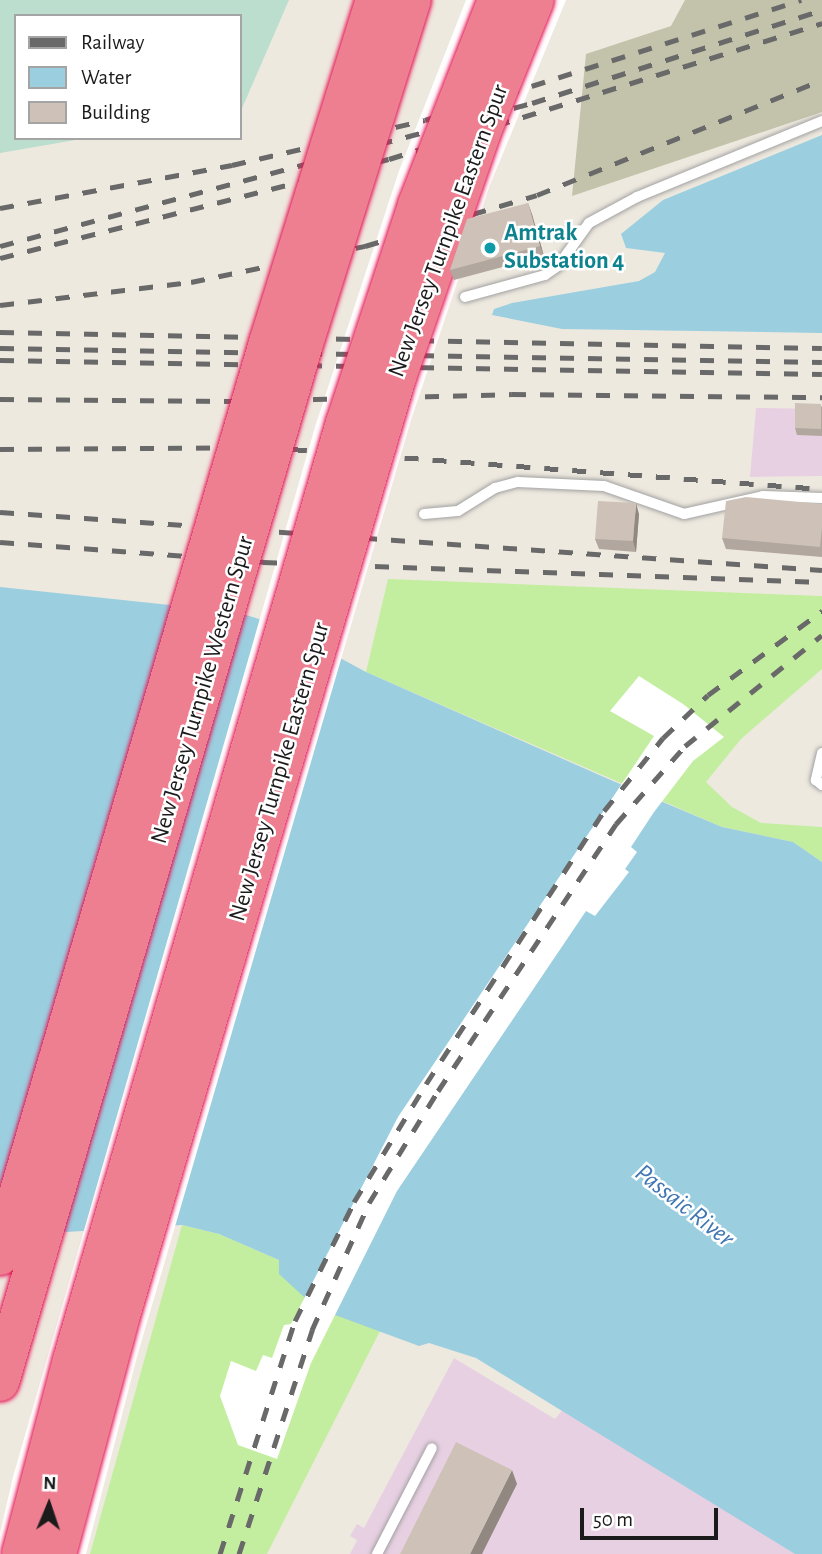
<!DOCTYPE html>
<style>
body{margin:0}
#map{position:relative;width:822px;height:1554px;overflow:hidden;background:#eee9df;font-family:"Alegreya Sans",sans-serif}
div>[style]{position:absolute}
.industrial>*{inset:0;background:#e8d0e3}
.construction>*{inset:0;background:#c2c3aa}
.grass>*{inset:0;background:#c4ee9f}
.wetland>*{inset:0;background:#bbdece}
.water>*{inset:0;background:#9bcfe0}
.pier>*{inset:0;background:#fff}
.roads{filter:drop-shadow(0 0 2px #a2a2a2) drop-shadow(0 0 2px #a2a2a2)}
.service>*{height:10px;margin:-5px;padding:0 5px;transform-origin:5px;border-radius:5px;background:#fff}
.rail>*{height:5px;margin-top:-2.5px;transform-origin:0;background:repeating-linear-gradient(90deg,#696969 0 14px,transparent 0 28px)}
.bridges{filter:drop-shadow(0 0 2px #e41456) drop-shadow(0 0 2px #e41456)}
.motorway-bridge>*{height:38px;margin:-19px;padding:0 19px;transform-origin:19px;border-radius:19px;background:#ee7f91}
.wall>*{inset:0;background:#b1a79e}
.shaded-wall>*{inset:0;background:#908881}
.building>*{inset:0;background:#cec2b8}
.dots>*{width:19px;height:19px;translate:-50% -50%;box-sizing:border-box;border:4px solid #fff;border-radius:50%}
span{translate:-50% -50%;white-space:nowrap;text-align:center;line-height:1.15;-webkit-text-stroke:5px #fff;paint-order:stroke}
.street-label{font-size:24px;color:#1b1b1b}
.culture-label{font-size:24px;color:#0d838f;font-weight:700}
.left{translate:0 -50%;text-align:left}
.water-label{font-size:26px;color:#4076b2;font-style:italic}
.legend{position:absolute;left:14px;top:14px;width:228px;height:126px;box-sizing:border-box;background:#fff;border:2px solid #a4a4a4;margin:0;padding:9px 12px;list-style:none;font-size:21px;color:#1b1b1b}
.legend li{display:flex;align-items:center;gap:14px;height:35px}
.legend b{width:35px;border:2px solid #a4a4a4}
.north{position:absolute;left:14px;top:1470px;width:70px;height:70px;-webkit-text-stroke:5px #fff;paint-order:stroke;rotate:2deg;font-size:19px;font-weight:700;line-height:28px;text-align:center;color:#1b1b1b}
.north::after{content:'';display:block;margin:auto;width:24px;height:32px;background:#1b1b1b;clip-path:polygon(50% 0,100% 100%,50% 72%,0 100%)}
.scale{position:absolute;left:580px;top:1508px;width:138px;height:32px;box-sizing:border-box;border:4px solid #1b1b1b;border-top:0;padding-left:9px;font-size:21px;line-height:24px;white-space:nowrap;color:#1b1b1b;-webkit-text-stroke:5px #fff;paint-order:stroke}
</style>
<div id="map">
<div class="industrial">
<i style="clip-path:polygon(756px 408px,822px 409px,822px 476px,750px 477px)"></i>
<i style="clip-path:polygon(454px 1358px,555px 1419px,564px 1408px,795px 1554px,350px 1554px,357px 1540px,350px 1536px,357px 1524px,364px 1528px)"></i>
</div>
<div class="construction">
<i style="clip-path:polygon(685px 0,822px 0,822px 112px,572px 196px,586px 54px,671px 26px)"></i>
</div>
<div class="grass">
<i style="clip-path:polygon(388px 579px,822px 596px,822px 669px,741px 739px,706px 782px,732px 807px,761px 823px,822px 827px,822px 862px,793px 842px,722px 827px,366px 672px)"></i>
<i style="clip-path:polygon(182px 1225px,219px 1234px,279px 1260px,316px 1307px,381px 1329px,267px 1554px,90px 1554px)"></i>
</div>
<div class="wetland">
<i style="clip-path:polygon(0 0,289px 0,240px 113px,240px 16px,16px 16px,16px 138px,87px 138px,0 153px)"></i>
</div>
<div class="water">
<i style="clip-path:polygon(822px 135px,822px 333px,562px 329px,492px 315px,494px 309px,512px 303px,639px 281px,655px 272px,665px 253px,626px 248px,621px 234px,663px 200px)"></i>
<i style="clip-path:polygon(0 587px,236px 612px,279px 625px,366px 672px,613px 781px,722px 827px,793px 842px,822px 862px,822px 1554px,795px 1554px,476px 1358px,429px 1343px,419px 1346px,316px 1308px,279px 1274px,279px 1260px,219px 1234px,182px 1225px,0 1236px)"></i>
</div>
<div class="pier">
<i style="clip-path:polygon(466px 0,566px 0,490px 185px,412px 417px,138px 1353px,86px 1554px,0 1554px,0 1533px,13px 1477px,315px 427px,399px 171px)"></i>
<i style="clip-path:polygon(639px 676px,683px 704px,724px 737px,693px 761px,654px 812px,631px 847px,637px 852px,625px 869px,629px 872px,595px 916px,586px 911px,397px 1191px,311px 1363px,277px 1459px,238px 1445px,220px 1396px,231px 1361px,256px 1371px,263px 1355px,272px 1358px,284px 1325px,291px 1324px,398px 1117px,654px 736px,610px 711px)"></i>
</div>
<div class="roads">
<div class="service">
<i style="left:465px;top:297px;width:83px;rotate:-15.4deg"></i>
<i style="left:545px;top:275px;width:16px;rotate:-35deg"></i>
<i style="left:558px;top:266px;width:53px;rotate:-54.2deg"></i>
<i style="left:589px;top:223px;width:55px;rotate:-28.4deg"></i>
<i style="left:637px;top:197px;width:200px;rotate:-22.3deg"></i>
<i style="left:424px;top:514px;width:34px;rotate:-5deg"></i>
<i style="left:458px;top:511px;width:44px;rotate:-31.9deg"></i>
<i style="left:495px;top:488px;width:24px;rotate:-15deg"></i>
<i style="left:518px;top:482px;width:86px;rotate:2.7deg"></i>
<i style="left:604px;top:486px;width:85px;rotate:19.3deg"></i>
<i style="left:684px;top:514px;width:81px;rotate:-12.8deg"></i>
<i style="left:763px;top:496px;width:59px;rotate:1.9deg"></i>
<i style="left:822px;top:753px;width:28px;rotate:103deg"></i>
<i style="left:816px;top:780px;width:8px;rotate:40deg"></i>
<i style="left:377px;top:1554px;width:119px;rotate:-62.6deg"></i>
</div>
</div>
<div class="rail">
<i style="left:0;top:208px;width:236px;rotate:-10.5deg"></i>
<i style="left:232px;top:165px;width:198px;rotate:-13.1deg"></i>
<i style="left:425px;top:120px;width:395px;rotate:-17.7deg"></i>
<i style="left:0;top:246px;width:551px;rotate:-15.05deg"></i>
<i style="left:532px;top:103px;width:305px;rotate:-17.8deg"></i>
<i style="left:0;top:258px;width:401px;rotate:-14.3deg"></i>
<i style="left:389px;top:159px;width:454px;rotate:-17.4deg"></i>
<i style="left:0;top:305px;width:192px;rotate:-6.9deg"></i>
<i style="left:191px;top:282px;width:178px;rotate:-11.7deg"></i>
<i style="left:365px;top:246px;width:179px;rotate:-16.5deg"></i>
<i style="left:537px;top:195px;width:307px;rotate:-22deg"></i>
<i style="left:0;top:332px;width:822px;rotate:1.12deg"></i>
<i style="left:0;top:348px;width:822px;rotate:0.98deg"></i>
<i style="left:0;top:360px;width:822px;rotate:0.98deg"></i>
<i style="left:0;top:399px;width:229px;rotate:0.5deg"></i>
<i style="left:229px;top:401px;width:283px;rotate:-1.4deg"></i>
<i style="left:512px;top:394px;width:310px;rotate:0.6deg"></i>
<i style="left:0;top:449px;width:265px;rotate:-0.4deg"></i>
<i style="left:265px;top:447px;width:559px;rotate:4.31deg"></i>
<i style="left:0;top:512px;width:824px;rotate:4.04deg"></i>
<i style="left:0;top:542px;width:264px;rotate:4.3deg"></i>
<i style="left:263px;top:562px;width:559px;rotate:2.05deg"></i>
<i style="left:220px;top:1554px;width:245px;rotate:-72.2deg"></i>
<i style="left:295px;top:1321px;width:133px;rotate:-63.6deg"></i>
<i style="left:354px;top:1202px;width:138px;rotate:-58.6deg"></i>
<i style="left:426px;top:1084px;width:326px;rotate:-56.9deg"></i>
<i style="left:604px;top:811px;width:94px;rotate:-51.1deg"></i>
<i style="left:663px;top:738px;width:62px;rotate:-43.7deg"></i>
<i style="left:708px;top:695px;width:142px;rotate:-36.4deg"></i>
<i style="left:239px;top:1554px;width:236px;rotate:-71.9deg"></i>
<i style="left:312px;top:1330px;width:139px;rotate:-65.8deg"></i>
<i style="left:369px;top:1203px;width:132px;rotate:-58.4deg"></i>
<i style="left:438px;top:1091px;width:321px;rotate:-56.3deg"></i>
<i style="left:616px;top:824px;width:104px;rotate:-48.5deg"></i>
<i style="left:685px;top:746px;width:176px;rotate:-39deg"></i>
</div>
<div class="bridges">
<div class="motorway-bridge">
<i style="left:0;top:1256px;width:952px;rotate:-73.64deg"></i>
<i style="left:268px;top:343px;width:359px;rotate:-72.7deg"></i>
<i style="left:0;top:1382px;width:1078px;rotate:-73.68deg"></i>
<i style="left:303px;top:347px;width:364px;rotate:-72.6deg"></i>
<i style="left:21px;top:1554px;width:201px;rotate:-75.3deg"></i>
<i style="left:72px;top:1360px;width:976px;rotate:-73.76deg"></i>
<i style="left:345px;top:423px;width:230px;rotate:-71.7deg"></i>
<i style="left:417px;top:205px;width:220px;rotate:-68.7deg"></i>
<i style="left:57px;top:1554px;width:247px;rotate:-75deg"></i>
<i style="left:121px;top:1315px;width:978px;rotate:-73.6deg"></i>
<i style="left:397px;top:377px;width:257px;rotate:-70.9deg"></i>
<i style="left:481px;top:134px;width:144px;rotate:-68.1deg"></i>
</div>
</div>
<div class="wall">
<i style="clip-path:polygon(528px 203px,544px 256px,454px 280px,450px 270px)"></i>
<i style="clip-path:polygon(822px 406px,822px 436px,797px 435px,795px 428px)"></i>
<i style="clip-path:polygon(822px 504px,822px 557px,726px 549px,722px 538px)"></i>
<i style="clip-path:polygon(639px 514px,636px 552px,599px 549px,595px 539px)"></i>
</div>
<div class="shaded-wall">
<i style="clip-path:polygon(528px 203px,532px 214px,544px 256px,540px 246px)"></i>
<i style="clip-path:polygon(636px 503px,639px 514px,636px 552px,633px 541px)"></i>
<i style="clip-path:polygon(512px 1470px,517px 1484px,482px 1554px,470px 1554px)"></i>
</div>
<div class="building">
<i style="clip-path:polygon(528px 203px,540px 246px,450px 270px,467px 219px)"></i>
<i style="clip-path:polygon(795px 403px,821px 404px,821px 429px,795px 428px)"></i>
<i style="clip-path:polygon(746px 497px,822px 504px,822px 527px,820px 547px,722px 538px,726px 501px)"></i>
<i style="clip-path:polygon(598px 501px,636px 503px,633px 541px,595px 539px)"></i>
<i style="clip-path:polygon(456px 1442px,512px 1470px,470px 1554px,400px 1554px)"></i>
</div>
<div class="dots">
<i style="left:490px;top:248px;background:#0f9aa8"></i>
</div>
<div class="street-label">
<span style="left:449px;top:231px;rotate:-70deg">New Jersey Turnpike Eastern Spur</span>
<span style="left:203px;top:690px;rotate:-74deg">New Jersey Turnpike Western Spur</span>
<span style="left:280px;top:772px;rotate:-74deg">New Jersey Turnpike Eastern Spur</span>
</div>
<div class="culture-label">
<span class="left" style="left:504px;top:248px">Amtrak<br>Substation 4</span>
</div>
<div class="water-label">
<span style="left:684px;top:1206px;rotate:38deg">Passaic River</span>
</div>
<ul class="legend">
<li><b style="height:9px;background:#696969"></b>Railway</li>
<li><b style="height:19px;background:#9bcfe0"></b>Water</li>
<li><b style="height:19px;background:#cec2b8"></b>Building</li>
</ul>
<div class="north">N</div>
<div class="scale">50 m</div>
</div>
